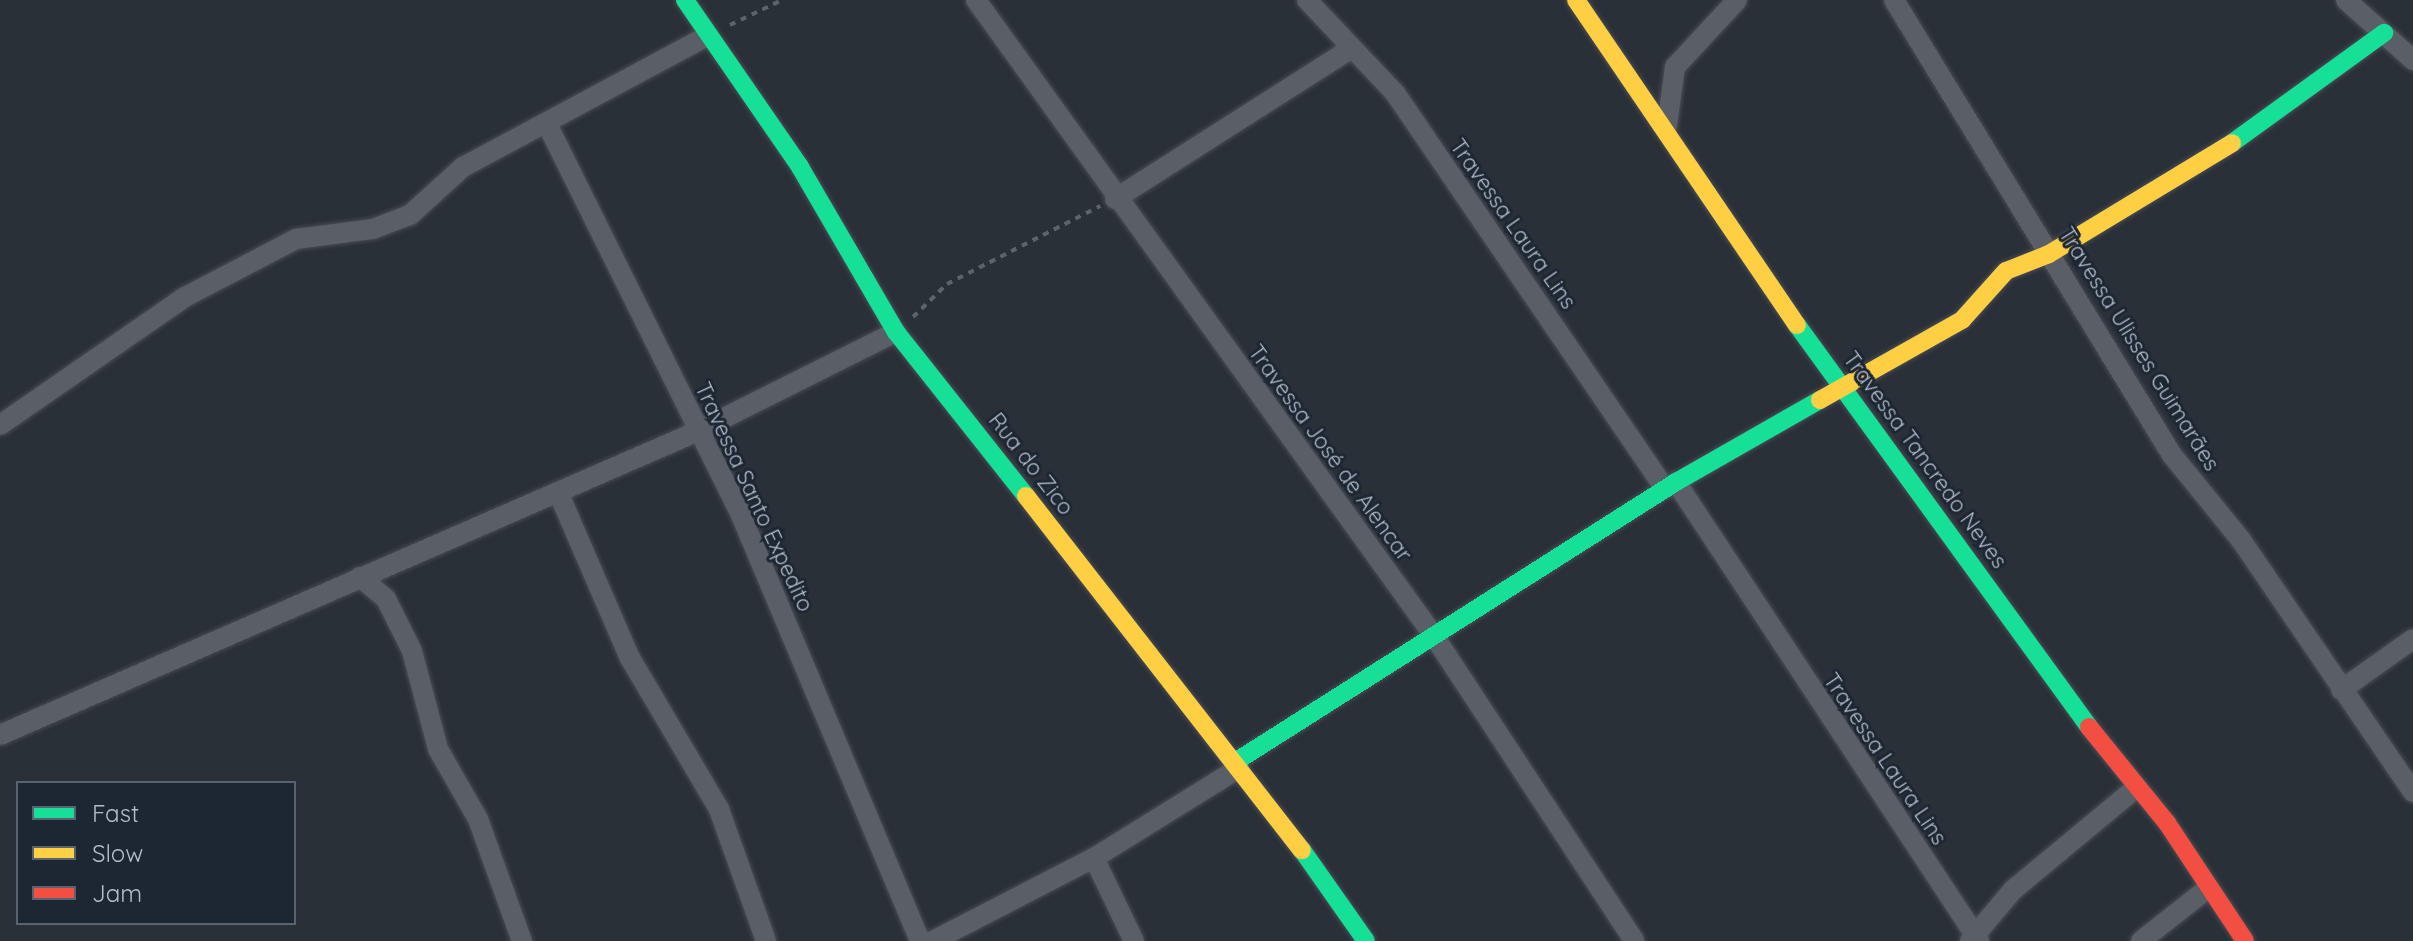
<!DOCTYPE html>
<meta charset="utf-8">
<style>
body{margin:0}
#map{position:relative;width:2413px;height:941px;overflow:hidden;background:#2a3038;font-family:Quicksand,sans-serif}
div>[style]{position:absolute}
.path>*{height:4px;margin-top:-2px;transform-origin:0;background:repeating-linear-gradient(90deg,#5d636a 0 6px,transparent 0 12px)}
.roads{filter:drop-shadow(0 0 2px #484c53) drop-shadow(0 0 2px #484c53)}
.street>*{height:20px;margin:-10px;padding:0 10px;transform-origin:10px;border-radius:10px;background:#5a5e66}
.fast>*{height:18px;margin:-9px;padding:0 9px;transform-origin:9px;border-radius:9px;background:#16e098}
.slow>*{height:18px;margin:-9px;padding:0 9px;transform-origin:9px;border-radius:9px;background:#ffcf43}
.jam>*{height:18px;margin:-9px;padding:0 9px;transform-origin:9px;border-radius:9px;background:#f24e42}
span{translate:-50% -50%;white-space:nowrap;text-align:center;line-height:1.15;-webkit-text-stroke:6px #1d2633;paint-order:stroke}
.street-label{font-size:22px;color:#b4bcc9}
.legend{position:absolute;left:16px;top:781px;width:280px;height:144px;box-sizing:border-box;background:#1d2633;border:2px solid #59626f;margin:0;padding:10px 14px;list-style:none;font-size:24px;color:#b4bcc9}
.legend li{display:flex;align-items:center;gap:16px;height:40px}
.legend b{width:40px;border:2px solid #59626f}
</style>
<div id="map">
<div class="path">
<i style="left:730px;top:25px;width:58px;rotate:-25.7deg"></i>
<i style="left:913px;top:317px;width:47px;rotate:-44.1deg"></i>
<i style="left:947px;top:284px;width:172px;rotate:-27deg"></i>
</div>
<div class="roads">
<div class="street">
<i style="left:976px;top:0;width:787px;rotate:54.25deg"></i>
<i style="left:1436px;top:639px;width:361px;rotate:56.7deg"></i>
<i style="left:1307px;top:0;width:128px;rotate:46.6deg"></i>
<i style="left:1395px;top:93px;width:479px;rotate:55.7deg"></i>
<i style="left:1894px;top:0;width:533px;rotate:58.58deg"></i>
<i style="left:2172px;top:455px;width:109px;rotate:50.9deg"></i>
<i style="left:2241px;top:540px;width:305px;rotate:55.7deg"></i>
<i style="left:2346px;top:0;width:90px;rotate:41.8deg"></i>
<i style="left:547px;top:124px;width:429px;rotate:63.6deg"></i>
<i style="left:738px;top:508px;width:470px;rotate:67.2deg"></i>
<i style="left:1667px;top:126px;width:60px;rotate:-82.3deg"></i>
<i style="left:1675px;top:67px;width:91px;rotate:-47.2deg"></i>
<i style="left:1115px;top:199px;width:281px;rotate:-32.5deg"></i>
<i style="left:0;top:425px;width:225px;rotate:-34.7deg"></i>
<i style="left:185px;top:297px;width:125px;rotate:-27.6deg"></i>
<i style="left:296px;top:239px;width:78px;rotate:-7.4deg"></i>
<i style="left:373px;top:229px;width:40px;rotate:-21deg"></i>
<i style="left:410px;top:215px;width:72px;rotate:-42.2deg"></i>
<i style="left:463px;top:167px;width:275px;rotate:-28.2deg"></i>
<i style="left:1676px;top:482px;width:550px;rotate:56.57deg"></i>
<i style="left:558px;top:492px;width:181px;rotate:66.6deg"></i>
<i style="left:630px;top:658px;width:175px;rotate:59.5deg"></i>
<i style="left:719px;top:809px;width:140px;rotate:70.4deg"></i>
<i style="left:360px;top:577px;width:34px;rotate:40deg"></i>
<i style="left:386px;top:599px;width:58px;rotate:63.4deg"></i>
<i style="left:412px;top:651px;width:101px;rotate:75.1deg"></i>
<i style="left:438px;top:749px;width:81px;rotate:60.3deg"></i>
<i style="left:478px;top:819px;width:130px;rotate:70.2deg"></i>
<i style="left:2341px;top:690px;width:88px;rotate:-35.3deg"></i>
<i style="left:0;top:735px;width:761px;rotate:-23.53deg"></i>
<i style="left:698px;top:431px;width:221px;rotate:-26.6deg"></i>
<i style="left:1094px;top:858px;width:92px;rotate:64.3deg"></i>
<i style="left:933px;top:941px;width:181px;rotate:-27.3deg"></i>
<i style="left:1094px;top:858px;width:171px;rotate:-31.8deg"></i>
<i style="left:1970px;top:941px;width:67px;rotate:-49.9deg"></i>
<i style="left:2013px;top:890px;width:160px;rotate:-39.7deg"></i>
<i style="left:2141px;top:941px;width:85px;rotate:-38.3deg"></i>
</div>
<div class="fast">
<i style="left:685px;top:0;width:203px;rotate:55.4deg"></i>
<i style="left:800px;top:167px;width:191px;rotate:59.8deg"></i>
<i style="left:896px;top:332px;width:209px;rotate:51.6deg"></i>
<i style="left:2232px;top:143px;width:188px;rotate:-35.9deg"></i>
<i style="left:1797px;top:325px;width:497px;rotate:54deg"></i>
<i style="left:1235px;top:762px;width:522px;rotate:-32.41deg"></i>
<i style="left:1676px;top:482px;width:166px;rotate:-29.7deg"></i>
<i style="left:1302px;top:850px;width:111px;rotate:54.9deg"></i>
</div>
<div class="slow">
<i style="left:1576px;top:0;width:393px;rotate:55.8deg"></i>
<i style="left:1820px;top:400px;width:163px;rotate:-29.4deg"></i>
<i style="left:1962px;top:320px;width:66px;rotate:-48.1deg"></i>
<i style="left:2006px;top:271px;width:46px;rotate:-21.6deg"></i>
<i style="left:2049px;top:254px;width:214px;rotate:-31.2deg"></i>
<i style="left:1026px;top:496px;width:449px;rotate:52.1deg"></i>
</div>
<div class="jam">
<i style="left:2089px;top:727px;width:124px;rotate:50.9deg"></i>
<i style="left:2167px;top:823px;width:141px;rotate:56.5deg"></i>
</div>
</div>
<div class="street-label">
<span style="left:1513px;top:224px;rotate:55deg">Travessa Laura Lins</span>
<span style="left:2139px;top:349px;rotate:58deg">Travessa Ulisses Guimarães</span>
<span style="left:1330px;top:453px;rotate:54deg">Travessa José de Alencar</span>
<span style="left:1925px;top:460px;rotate:54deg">Travessa Tancredo Neves</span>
<span style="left:1031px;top:464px;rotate:52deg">Rua do Zico</span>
<span style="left:754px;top:497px;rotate:65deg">Travessa Santo Expedito</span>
<span style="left:1885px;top:759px;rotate:56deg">Travessa Laura Lins</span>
</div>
<ul class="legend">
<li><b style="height:10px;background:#16e098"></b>Fast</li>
<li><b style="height:10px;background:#ffcf43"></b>Slow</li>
<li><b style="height:10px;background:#f24e42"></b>Jam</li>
</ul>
</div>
